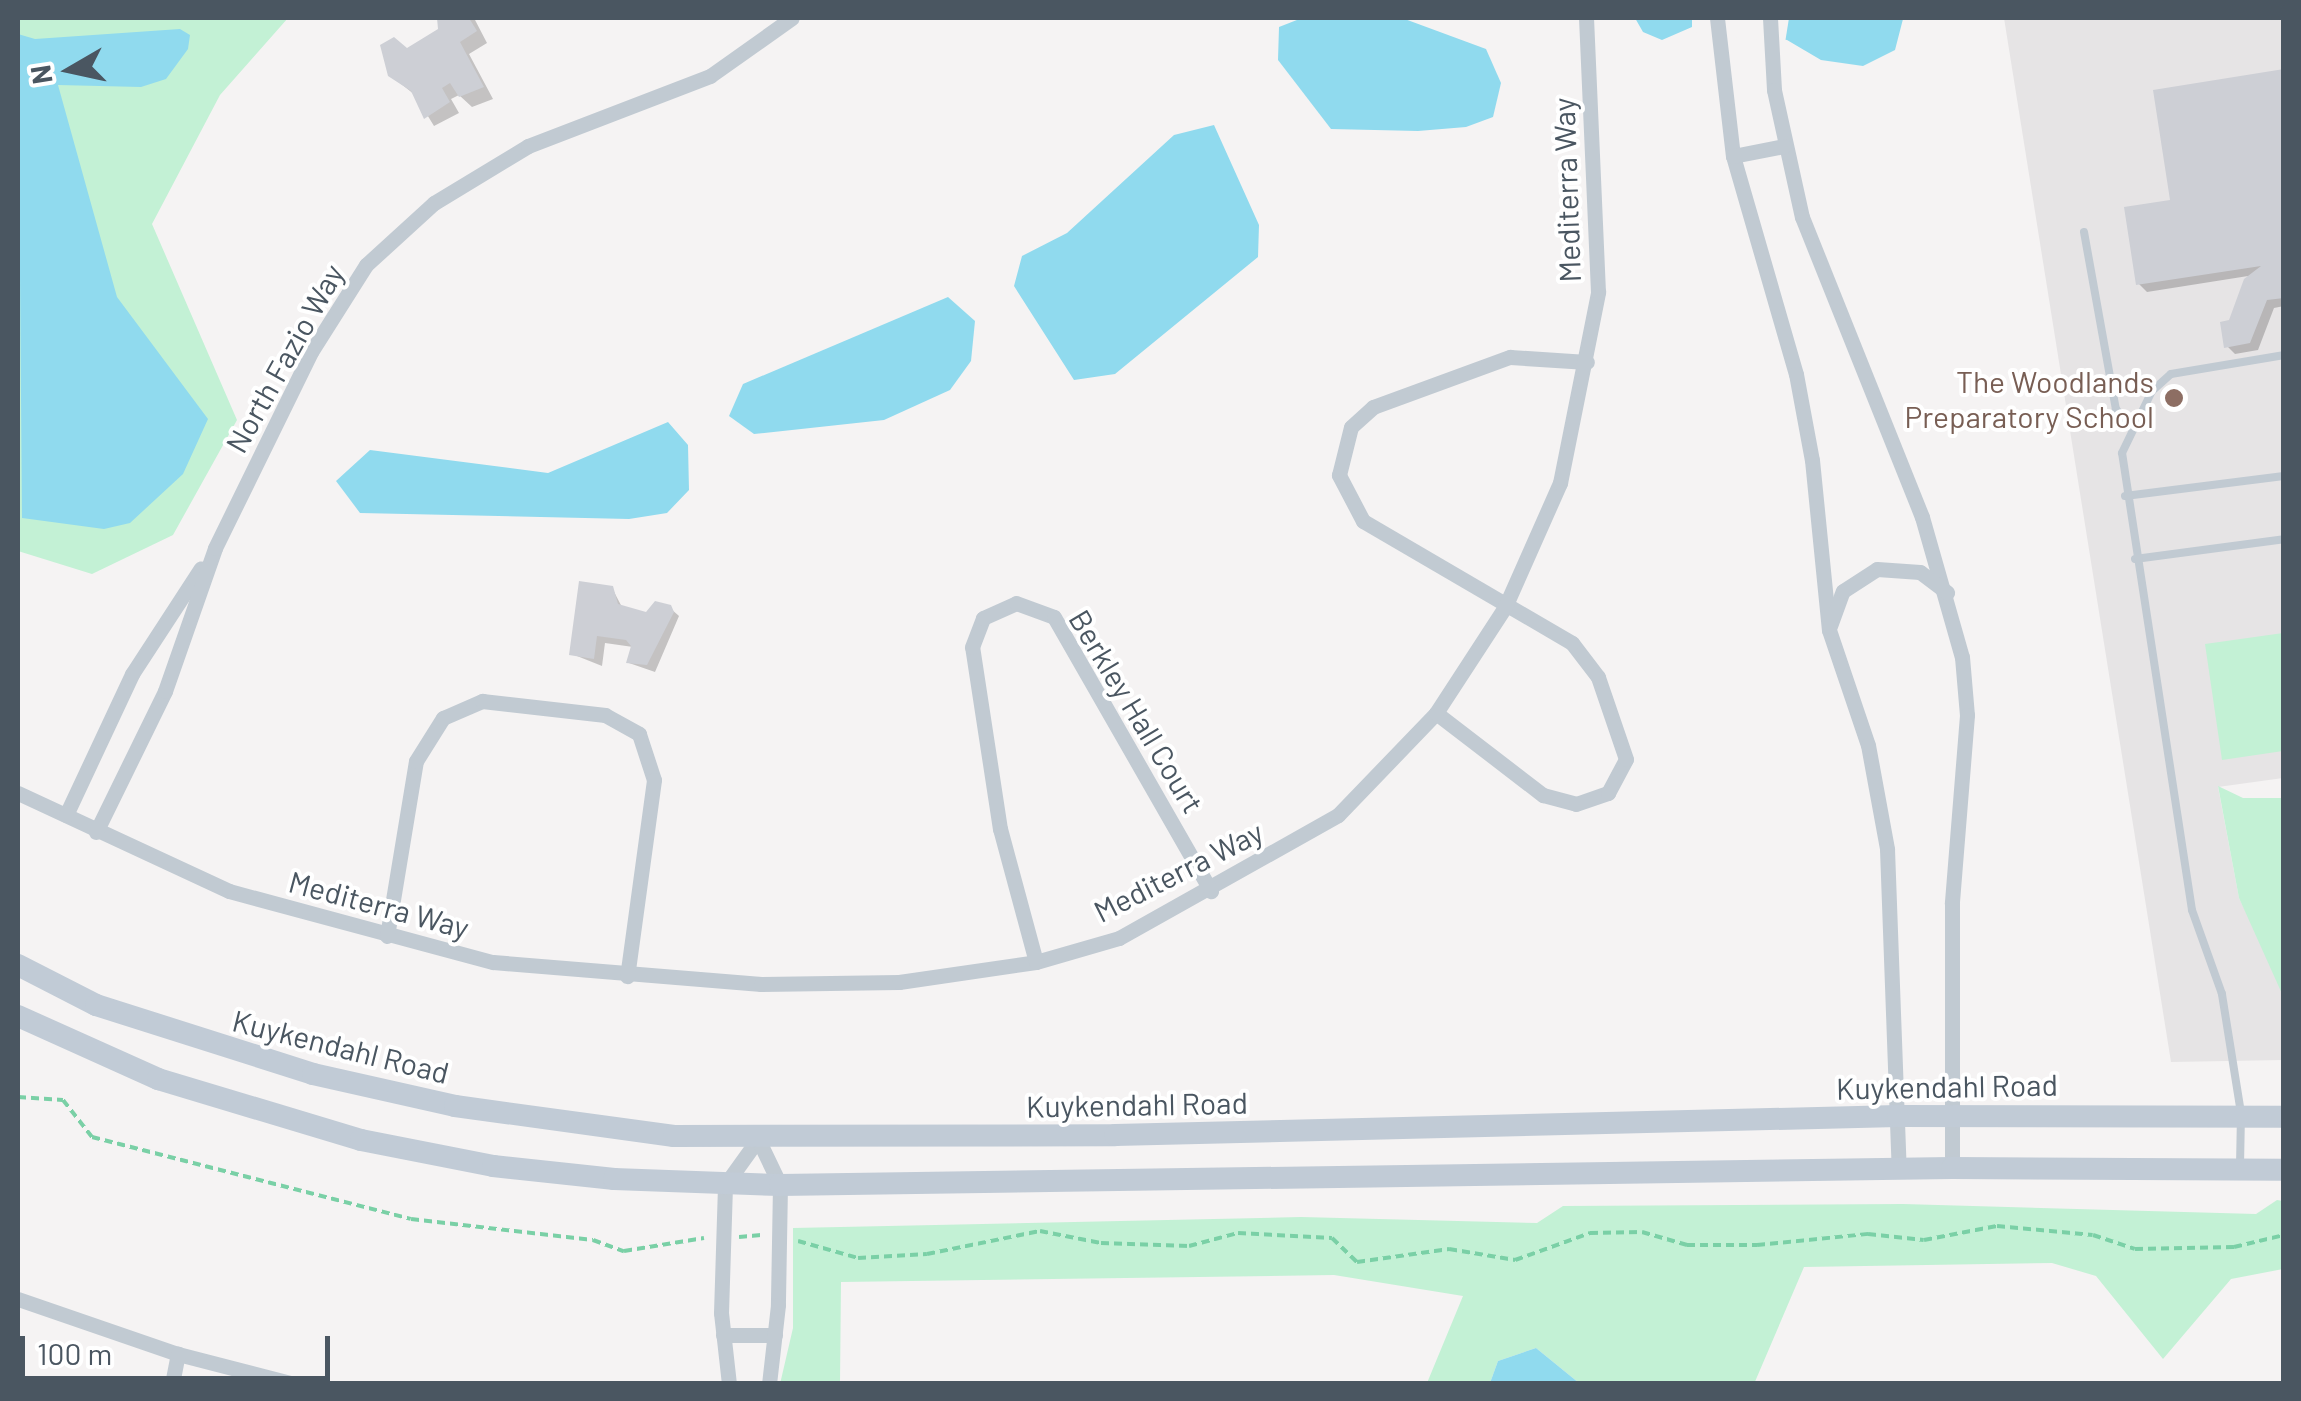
<!DOCTYPE html>
<style>
body{margin:0}
#map{position:relative;width:2301px;height:1401px;overflow:hidden;background:#f5f3f3;font-family:Barlow,sans-serif}
div>[style]{position:absolute}
.education>*{inset:0;background:#e6e4e5}
.green>*{inset:0;background:#c3f1d5}
.water>*{inset:0;background:#90daee}
.pier>*{inset:0;background:#f5f3f3}
.shadow>*{inset:0;background:#0003}
.building>*{inset:0;background:#cdcfd5}
.path>*{height:4px;margin-top:-2px;transform-origin:0;background:repeating-linear-gradient(90deg,#7ad0a6 0 8px,transparent 0 13px)}
.service>*{height:8px;margin:-4px;padding:0 4px;transform-origin:4px;border-radius:4px;background:#c1cad2}
.minor>*{height:15px;margin:-7.5px;padding:0 7.5px;transform-origin:7.5px;border-radius:7.5px;background:#c1cad2}
.secondary>*{height:22px;margin:-11px;padding:0 11px;transform-origin:11px;border-radius:11px;background:#c1cbd6}
.dots>*{width:28px;height:28px;translate:-50% -50%;box-sizing:border-box;border:5px solid #fff;border-radius:50%}
span{translate:-50% -50%;white-space:nowrap;text-align:center;line-height:1.15;-webkit-text-stroke:8px #fff;paint-order:stroke}
.street-label{font-size:30px;color:#4a5661}
.education-label{font-size:30px;color:#785e54}
.right{translate:-100% -50%;text-align:right}
.frame{position:absolute;inset:0;border:20px solid #4a5661;pointer-events:none}
.north{position:absolute;left:20px;top:20px;width:100px;height:100px;-webkit-text-stroke:8px #fff;paint-order:stroke;rotate:261deg;font-size:28px;font-weight:700;line-height:40px;text-align:center;color:#4a5661}
.north::after{content:'';display:block;margin:auto;width:35px;height:45px;background:#4a5661;clip-path:polygon(50% 0,100% 100%,50% 72%,0 100%)}
.scale{position:absolute;left:20px;top:1336px;width:310px;height:45px;box-sizing:border-box;border:5px solid #4a5661;border-top:0;padding-left:12px;font-size:30px;line-height:35px;white-space:nowrap;color:#4a5661;-webkit-text-stroke:8px #fff;paint-order:stroke}
</style>
<div id="map">
<div class="education">
<i style="clip-path:polygon(2004px 18px,2283px 18px,2283px 778px,2218px 787px,2239px 898px,2282px 985px,2283px 1060px,2171px 1062px)"></i>
</div>
<div class="green">
<i style="clip-path:polygon(18px 18px,288px 18px,220px 95px,152px 224px,237px 420px,173px 535px,92px 574px,18px 551px)"></i>
<i style="clip-path:polygon(2283px 633px,2283px 751px,2222px 760px,2205px 644px)"></i>
<i style="clip-path:polygon(2218px 786px,2243px 798px,2283px 798px,2283px 996px,2239px 898px)"></i>
<i style="clip-path:polygon(2277px 1200px,2283px 1201px,2283px 1269px,2231px 1279px,2163px 1359px,2096px 1276px,2052px 1263px,1804px 1267px,1754px 1384px,1579px 1383px,1536px 1348px,1498px 1361px,1490px 1383px,1427px 1383px,1463px 1296px,1334px 1275px,841px 1282px,840px 1383px,780px 1384px,793px 1328px,793px 1228px,1301px 1217px,1537px 1223px,1563px 1206px,1903px 1204px,2256px 1214px)"></i>
</div>
<div class="water">
<i style="clip-path:polygon(1302px 18px,1402px 18px,1486px 49px,1501px 83px,1493px 117px,1466px 127px,1418px 131px,1331px 129px,1278px 60px,1279px 27px)"></i>
<i style="clip-path:polygon(1635px 18px,1903px 18px,1903px 19px,1895px 50px,1863px 66px,1821px 60px,1787px 40px,1692px 27px,1662px 40px,1643px 32px)"></i>
<i style="clip-path:polygon(180px 29px,190px 35px,188px 49px,166px 79px,141px 87px,58px 85px,117px 297px,208px 419px,183px 474px,130px 523px,104px 529px,22px 518px,18px 34px,35px 39px)"></i>
<i style="clip-path:polygon(1214px 125px,1259px 225px,1258px 257px,1115px 374px,1074px 380px,1014px 286px,1022px 256px,1067px 233px,1174px 135px)"></i>
<i style="clip-path:polygon(948px 297px,975px 321px,971px 361px,950px 390px,884px 420px,754px 434px,729px 416px,743px 384px)"></i>
<i style="clip-path:polygon(668px 422px,688px 445px,689px 490px,667px 513px,629px 519px,360px 513px,336px 481px,370px 450px,548px 473px)"></i>
<i style="clip-path:polygon(1536px 1348px,1579px 1383px,1490px 1383px,1498px 1361px)"></i>
</div>
<div class="pier">
<i style="clip-path:polygon(1692px 18px,1789px 18px,1785px 43px,1692px 32px)"></i>
</div>
<div class="shadow">
<i style="clip-path:polygon(439px 18px,474px 18px,487px 43px,469px 54px,493px 99px,472px 107px,459px 95px,451px 99px,459px 113px,434px 126px,415px 95px,390px 75px,441px 31px)"></i>
<i style="clip-path:polygon(2284px 71px,2284px 306px,2274px 308px,2258px 350px,2235px 354px,2227px 346px,2248px 276px,2147px 292px,2139px 284px,2173px 202px)"></i>
<i style="clip-path:polygon(612px 588px,623px 609px,647px 615px,670px 608px,679px 616px,655px 672px,629px 663px,633px 647px,605px 643px,602px 666px,572px 654px)"></i>
</div>
<div class="building">
<i style="clip-path:polygon(437px 18px,469px 18px,477px 31px,460px 42px,484px 87px,459px 97px,450px 83px,442px 88px,450px 102px,424px 119px,411px 91px,388px 76px,380px 45px,394px 37px,407px 48px,438px 29px)"></i>
<i style="clip-path:polygon(2284px 69px,2284px 298px,2267px 300px,2250px 343px,2224px 348px,2220px 322px,2229px 320px,2244px 279px,2261px 266px,2136px 285px,2124px 207px,2170px 200px,2153px 90px)"></i>
<i style="clip-path:polygon(579px 581px,613px 586px,618px 604px,646px 612px,655px 601px,671px 605px,674px 612px,647px 665px,626px 663px,631px 646px,626px 640px,597px 636px,594px 659px,569px 655px)"></i>
</div>
<div class="path">
<i style="left:18px;top:1097px;width:45px;rotate:3.8deg"></i>
<i style="left:63px;top:1100px;width:47px;rotate:51.9deg"></i>
<i style="left:92px;top:1137px;width:329px;rotate:14.4deg"></i>
<i style="left:411px;top:1219px;width:183px;rotate:6.6deg"></i>
<i style="left:593px;top:1240px;width:33px;rotate:20deg"></i>
<i style="left:624px;top:1251px;width:81px;rotate:-9.2deg"></i>
<i style="left:739px;top:1237px;width:25px;rotate:-5deg"></i>
<i style="left:798px;top:1241px;width:62px;rotate:15.8deg"></i>
<i style="left:858px;top:1258px;width:69px;rotate:-3.3deg"></i>
<i style="left:927px;top:1254px;width:115px;rotate:-11.5deg"></i>
<i style="left:1040px;top:1231px;width:62px;rotate:11.1deg"></i>
<i style="left:1101px;top:1243px;width:88px;rotate:2deg"></i>
<i style="left:1189px;top:1246px;width:51px;rotate:-14.9deg"></i>
<i style="left:1238px;top:1233px;width:94px;rotate:3deg"></i>
<i style="left:1332px;top:1238px;width:35px;rotate:44deg"></i>
<i style="left:1357px;top:1262px;width:93px;rotate:-8deg"></i>
<i style="left:1449px;top:1249px;width:67px;rotate:9.5deg"></i>
<i style="left:1515px;top:1260px;width:80px;rotate:-19.8deg"></i>
<i style="left:1590px;top:1233px;width:52px;rotate:-1.1deg"></i>
<i style="left:1642px;top:1232px;width:47px;rotate:16.1deg"></i>
<i style="left:1687px;top:1245px;width:70px"></i>
<i style="left:1757px;top:1245px;width:112px;rotate:-5.7deg"></i>
<i style="left:1868px;top:1234px;width:56px;rotate:6.1deg"></i>
<i style="left:1924px;top:1240px;width:74px;rotate:-10.9deg"></i>
<i style="left:1997px;top:1226px;width:96px;rotate:5.4deg"></i>
<i style="left:2093px;top:1235px;width:44px;rotate:18.4deg"></i>
<i style="left:2135px;top:1249px;width:99px;rotate:-1.2deg"></i>
<i style="left:2234px;top:1247px;width:51px;rotate:-13.5deg"></i>
</div>
<div class="service">
<i style="left:2084px;top:232px;width:180px;rotate:79.8deg"></i>
<i style="left:2116px;top:409px;width:24px;rotate:52deg"></i>
<i style="left:2125px;top:496px;width:160px;rotate:-7.2deg"></i>
<i style="left:2135px;top:559px;width:150px;rotate:-7.6deg"></i>
<i style="left:2240px;top:1166px;width:53px;rotate:-88.9deg"></i>
<i style="left:2241px;top:1113px;width:121px;rotate:-99.1deg"></i>
<i style="left:2222px;top:994px;width:89px;rotate:-109.7deg"></i>
<i style="left:2192px;top:910px;width:462px;rotate:-98.7deg"></i>
<i style="left:2122px;top:453px;width:69px;rotate:-64.2deg"></i>
<i style="left:2152px;top:391px;width:25px;rotate:-42deg"></i>
<i style="left:2171px;top:374px;width:115px;rotate:-9.5deg"></i>
</div>
<div class="minor">
<i style="left:1717px;top:18px;width:139px;rotate:83.4deg"></i>
<i style="left:1733px;top:156px;width:227px;rotate:73.9deg"></i>
<i style="left:1796px;top:374px;width:87px;rotate:79.5deg"></i>
<i style="left:1812px;top:460px;width:171px;rotate:84.3deg"></i>
<i style="left:1829px;top:630px;width:121px;rotate:71.3deg"></i>
<i style="left:1868px;top:745px;width:106px;rotate:79.6deg"></i>
<i style="left:1887px;top:849px;width:320px;rotate:87.9deg"></i>
<i style="left:1770px;top:18px;width:72px;rotate:86.8deg"></i>
<i style="left:1774px;top:90px;width:130px;rotate:77.6deg"></i>
<i style="left:1802px;top:217px;width:323px;rotate:68.2deg"></i>
<i style="left:1922px;top:517px;width:146px;rotate:74.1deg"></i>
<i style="left:1962px;top:657px;width:58px;rotate:85.1deg"></i>
<i style="left:1967px;top:715px;width:189px;rotate:94.6deg"></i>
<i style="left:1952px;top:903px;width:265px;rotate:90deg"></i>
<i style="left:1733px;top:156px;width:52px;rotate:-11.1deg"></i>
<i style="left:1830px;top:626px;width:37px;rotate:-70deg"></i>
<i style="left:1843px;top:591px;width:40px;rotate:-32.9deg"></i>
<i style="left:1877px;top:569px;width:43px;rotate:4deg"></i>
<i style="left:1920px;top:572px;width:34px;rotate:37deg"></i>
<i style="left:1436px;top:713px;width:135px;rotate:37.5deg"></i>
<i style="left:1543px;top:795px;width:34px;rotate:15deg"></i>
<i style="left:1576px;top:804px;width:34px;rotate:-19deg"></i>
<i style="left:1608px;top:793px;width:38px;rotate:-62deg"></i>
<i style="left:1626px;top:759px;width:87px;rotate:-108.9deg"></i>
<i style="left:1598px;top:677px;width:43px;rotate:-127.4deg"></i>
<i style="left:1572px;top:643px;width:242px;rotate:-149.7deg"></i>
<i style="left:1363px;top:521px;width:52px;rotate:-117.6deg"></i>
<i style="left:1339px;top:475px;width:49px;rotate:-76deg"></i>
<i style="left:1351px;top:427px;width:30px;rotate:-42deg"></i>
<i style="left:1373px;top:407px;width:146px;rotate:-20.1deg"></i>
<i style="left:1510px;top:357px;width:77px;rotate:3.7deg"></i>
<i style="left:18px;top:793px;width:233px;rotate:24.9deg"></i>
<i style="left:229px;top:891px;width:273px;rotate:15.1deg"></i>
<i style="left:493px;top:962px;width:269px;rotate:4.7deg"></i>
<i style="left:761px;top:984px;width:138px;rotate:-0.8deg"></i>
<i style="left:899px;top:982px;width:138px;rotate:-8.3deg"></i>
<i style="left:1036px;top:962px;width:86px;rotate:-16.1deg"></i>
<i style="left:1119px;top:938px;width:251px;rotate:-29.3deg"></i>
<i style="left:1338px;top:815px;width:141px;rotate:-46.1deg"></i>
<i style="left:1436px;top:713px;width:126px;rotate:-56.9deg"></i>
<i style="left:1505px;top:607px;width:136px;rotate:-66.1deg"></i>
<i style="left:1560px;top:483px;width:195px;rotate:-78.7deg"></i>
<i style="left:1598px;top:292px;width:274px;rotate:-92.5deg"></i>
<i style="left:66px;top:815px;width:156px;rotate:-64.9deg"></i>
<i style="left:132px;top:674px;width:126px;rotate:-56.9deg"></i>
<i style="left:96px;top:832px;width:157px;rotate:-63.9deg"></i>
<i style="left:165px;top:691px;width:151px;rotate:-70.7deg"></i>
<i style="left:215px;top:548px;width:218px;rotate:-63.9deg"></i>
<i style="left:311px;top:352px;width:103px;rotate:-57.7deg"></i>
<i style="left:366px;top:265px;width:92px;rotate:-42.4deg"></i>
<i style="left:434px;top:203px;width:110px;rotate:-31.2deg"></i>
<i style="left:528px;top:146px;width:195px;rotate:-21deg"></i>
<i style="left:710px;top:76px;width:100px;rotate:-35.3deg"></i>
<i style="left:387px;top:936px;width:177px;rotate:-80.6deg"></i>
<i style="left:416px;top:761px;width:51px;rotate:-57.9deg"></i>
<i style="left:443px;top:718px;width:43px;rotate:-23.6deg"></i>
<i style="left:482px;top:701px;width:124px;rotate:6.5deg"></i>
<i style="left:605px;top:715px;width:39px;rotate:29deg"></i>
<i style="left:639px;top:734px;width:48px;rotate:71.9deg"></i>
<i style="left:654px;top:780px;width:198px;rotate:97.8deg"></i>
<i style="left:1036px;top:962px;width:138px;rotate:-105.1deg"></i>
<i style="left:1000px;top:829px;width:184px;rotate:-98.7deg"></i>
<i style="left:972px;top:647px;width:31px;rotate:-69deg"></i>
<i style="left:983px;top:618px;width:36px;rotate:-24deg"></i>
<i style="left:1016px;top:603px;width:40px;rotate:20.2deg"></i>
<i style="left:1054px;top:617px;width:316px;rotate:60.2deg"></i>
<i style="left:18px;top:1299px;width:169px;rotate:19deg"></i>
<i style="left:178px;top:1354px;width:120px;rotate:14.5deg"></i>
<i style="left:723px;top:1335px;width:52px"></i>
<i style="left:172px;top:1384px;width:31px;rotate:-79deg"></i>
<i style="left:729px;top:1384px;width:71px;rotate:-96.4deg"></i>
<i style="left:721px;top:1313px;width:128px;rotate:-88.2deg"></i>
<i style="left:725px;top:1185px;width:57px;rotate:-54.3deg"></i>
<i style="left:758px;top:1139px;width:51px;rotate:64.4deg"></i>
<i style="left:780px;top:1185px;width:120px;rotate:91deg"></i>
<i style="left:778px;top:1305px;width:80px;rotate:96.5deg"></i>
</div>
<div class="secondary">
<i style="left:18px;top:965px;width:88px;rotate:27.1deg"></i>
<i style="left:96px;top:1005px;width:228px;rotate:17.6deg"></i>
<i style="left:313px;top:1074px;width:146px;rotate:12.7deg"></i>
<i style="left:455px;top:1106px;width:221px;rotate:7.8deg"></i>
<i style="left:674px;top:1136px;width:441px;rotate:-0.1deg"></i>
<i style="left:1115px;top:1135px;width:783px;rotate:-1.39deg"></i>
<i style="left:1898px;top:1116px;width:386px;rotate:0.1deg"></i>
<i style="left:18px;top:1016px;width:154px;rotate:24.2deg"></i>
<i style="left:158px;top:1079px;width:212px;rotate:16.7deg"></i>
<i style="left:361px;top:1140px;width:135px;rotate:11.1deg"></i>
<i style="left:493px;top:1166px;width:122px;rotate:6.1deg"></i>
<i style="left:614px;top:1179px;width:166px;rotate:2.1deg"></i>
<i style="left:780px;top:1185px;width:1172px;rotate:-0.83deg"></i>
<i style="left:1952px;top:1168px;width:332px;rotate:0.3deg"></i>
</div>
<div class="dots">
<i style="left:2174px;top:398px;background:#8d6e63"></i>
</div>
<div class="street-label">
<span style="left:1566px;top:190px;rotate:-92deg">Mediterra Way</span>
<span style="left:284px;top:358px;rotate:-61deg">North Fazio Way</span>
<span style="left:1137px;top:711px;rotate:59deg">Berkley Hall Court</span>
<span style="left:1178px;top:871px;rotate:-27deg">Mediterra Way</span>
<span style="left:379px;top:904px;rotate:15deg">Mediterra Way</span>
<span style="left:341px;top:1046px;rotate:14deg">Kuykendahl Road</span>
<span style="left:1947px;top:1086px;rotate:-1deg">Kuykendahl Road</span>
<span style="left:1137px;top:1104px;rotate:-1deg">Kuykendahl Road</span>
</div>
<div class="education-label">
<span class="right" style="left:2154px;top:398px">The Woodlands<br>Preparatory School</span>
</div>
<div class="frame"></div>
<div class="north">N</div>
<div class="scale">100 m</div>
</div>
